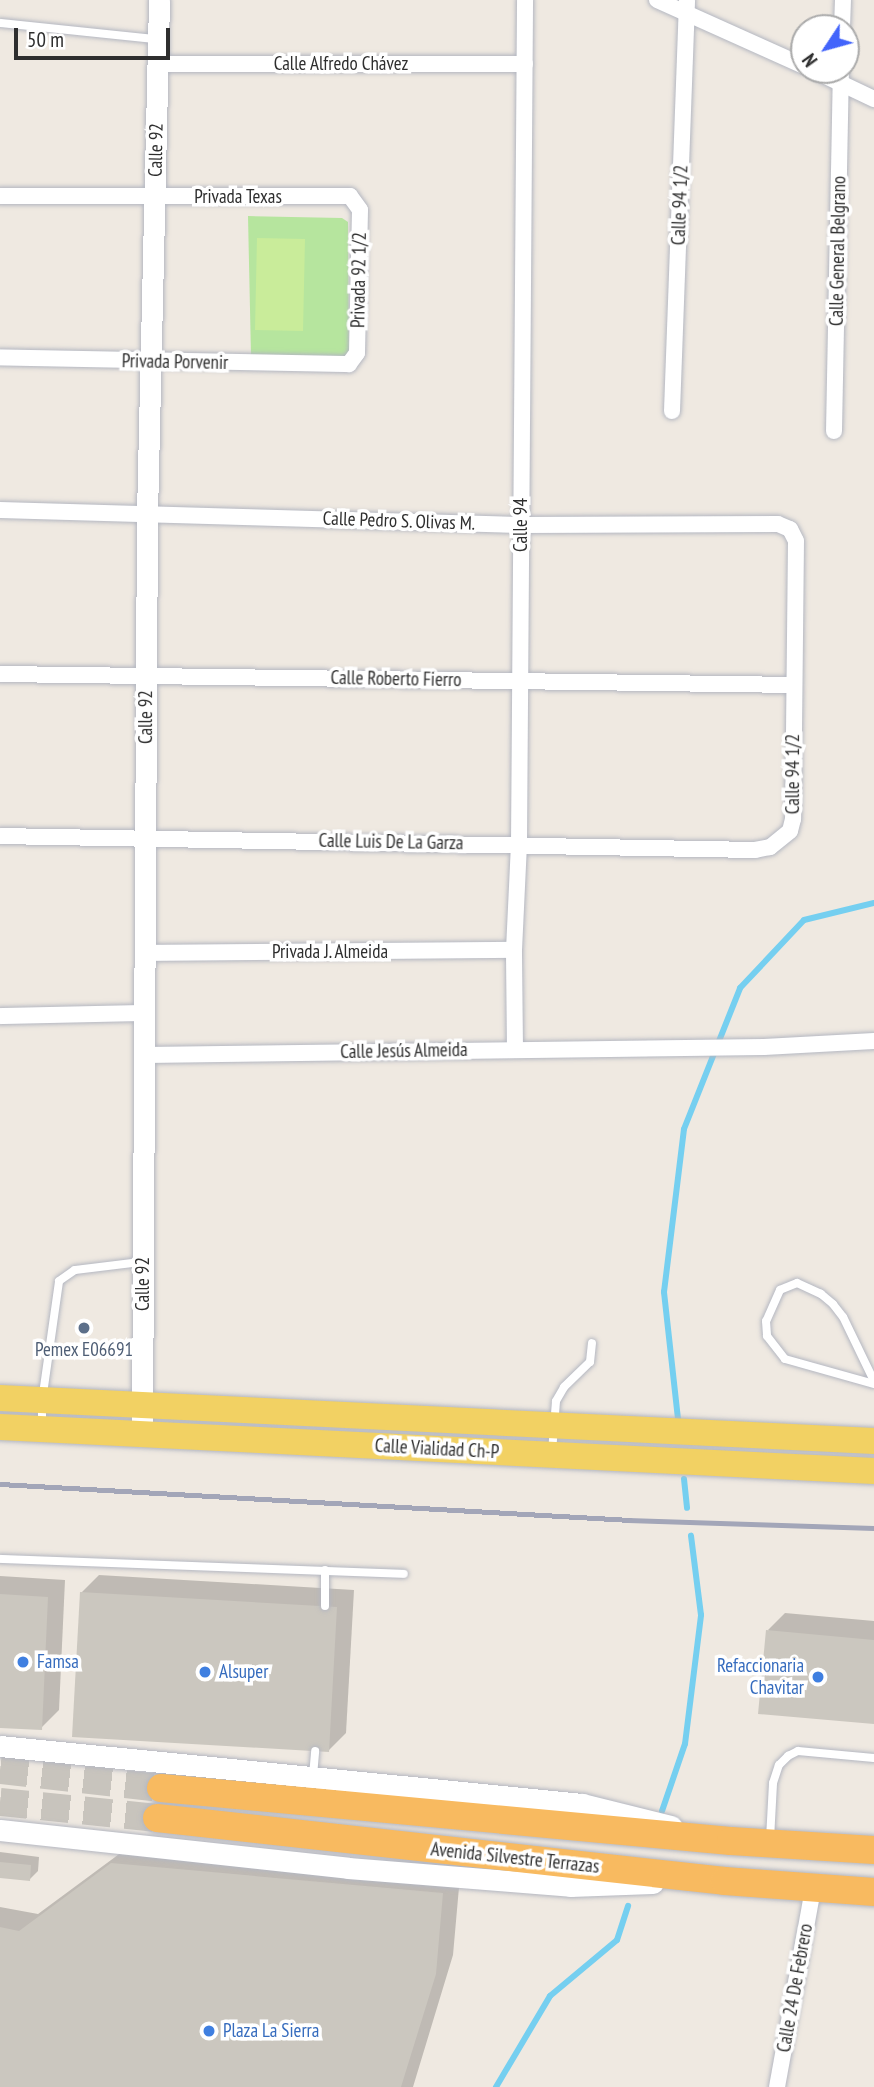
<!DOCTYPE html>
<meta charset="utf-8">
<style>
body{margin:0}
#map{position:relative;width:874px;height:2087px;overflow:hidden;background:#efe9e1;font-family:"PT Sans Narrow",sans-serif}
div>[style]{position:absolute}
.green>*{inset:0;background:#b6e59e}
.pitch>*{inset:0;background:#c9ec9a}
.shadow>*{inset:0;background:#0003}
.stream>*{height:6px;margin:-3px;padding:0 3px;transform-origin:3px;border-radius:3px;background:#75cff0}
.building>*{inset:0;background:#cbc7bf}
.trunk-tunnel>*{height:28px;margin-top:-14px;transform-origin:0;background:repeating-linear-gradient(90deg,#c8c4bd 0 28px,transparent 0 42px)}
.roads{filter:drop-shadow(0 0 2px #b4b7c1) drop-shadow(0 0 2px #b4b7c1)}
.service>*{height:8px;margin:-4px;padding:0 4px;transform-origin:4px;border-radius:4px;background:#fff}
.minor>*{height:16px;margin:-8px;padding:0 8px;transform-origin:8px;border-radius:8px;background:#fff}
.tertiary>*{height:21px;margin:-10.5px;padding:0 10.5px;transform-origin:10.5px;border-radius:10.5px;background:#fff}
.primary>*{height:26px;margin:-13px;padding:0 13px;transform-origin:13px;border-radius:13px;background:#f2d163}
.trunk>*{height:28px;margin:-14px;padding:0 14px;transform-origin:14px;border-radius:14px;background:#f8ba60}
.rail>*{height:5px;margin:-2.5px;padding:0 2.5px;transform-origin:2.5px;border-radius:2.5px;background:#a3a6b8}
.dots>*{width:19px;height:19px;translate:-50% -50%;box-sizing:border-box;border:4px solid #fff;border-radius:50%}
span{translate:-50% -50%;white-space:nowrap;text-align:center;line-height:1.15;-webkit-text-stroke:7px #fff;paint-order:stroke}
.street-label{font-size:19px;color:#2e2e2e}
.service-label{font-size:19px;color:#4e5e75}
.shop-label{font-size:19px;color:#366cbe}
.left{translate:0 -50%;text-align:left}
.right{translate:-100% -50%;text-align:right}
.north{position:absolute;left:790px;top:14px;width:70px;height:70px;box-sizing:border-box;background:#fff;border:2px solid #ababab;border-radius:50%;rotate:234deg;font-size:19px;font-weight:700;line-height:28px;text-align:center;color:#2e2e2e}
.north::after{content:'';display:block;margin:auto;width:24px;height:32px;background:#4264fb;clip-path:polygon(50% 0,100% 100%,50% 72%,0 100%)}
.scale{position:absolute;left:14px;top:28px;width:156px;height:32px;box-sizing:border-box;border:4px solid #2e2e2e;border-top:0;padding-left:9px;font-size:21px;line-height:24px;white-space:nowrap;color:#2e2e2e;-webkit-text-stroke:5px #fff;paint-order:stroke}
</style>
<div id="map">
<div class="green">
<i style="clip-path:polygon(248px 216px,342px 218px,348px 222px,349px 356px,341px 359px,251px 356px)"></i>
</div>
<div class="pitch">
<i style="clip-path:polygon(257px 238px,305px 239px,303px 331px,255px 330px)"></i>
</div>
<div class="shadow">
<i style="clip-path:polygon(99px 1575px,354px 1590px,346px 1733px,329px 1750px,81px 1593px)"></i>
<i style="clip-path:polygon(0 1576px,65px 1580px,59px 1710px,41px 1728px,0 1726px)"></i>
<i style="clip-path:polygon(785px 1613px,874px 1621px,874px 1722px,768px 1630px)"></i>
<i style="clip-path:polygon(130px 1846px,460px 1876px,453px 1955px,413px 2087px,0 2087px,0 1907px,38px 1914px)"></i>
<i style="clip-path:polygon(0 1852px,39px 1857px,38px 1871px,29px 1880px,0 1877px)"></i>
</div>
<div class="stream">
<i style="left:678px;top:1419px;width:128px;rotate:-96.3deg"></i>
<i style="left:664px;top:1292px;width:164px;rotate:-83deg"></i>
<i style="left:684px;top:1129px;width:152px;rotate:-68.3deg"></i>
<i style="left:740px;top:988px;width:93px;rotate:-46.7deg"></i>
<i style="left:804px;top:920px;width:72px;rotate:-13.7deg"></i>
<i style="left:684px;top:1479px;width:29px;rotate:84deg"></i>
<i style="left:662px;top:1811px;width:71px;rotate:-71.1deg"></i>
<i style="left:685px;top:1744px;width:130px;rotate:-82.9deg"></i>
<i style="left:701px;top:1615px;width:80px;rotate:-97.2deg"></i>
<i style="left:496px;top:2087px;width:106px;rotate:-59.3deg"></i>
<i style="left:550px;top:1996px;width:87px;rotate:-39.9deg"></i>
<i style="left:617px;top:1940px;width:36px;rotate:-72deg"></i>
</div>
<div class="building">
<i style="clip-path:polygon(80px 1592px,337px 1607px,329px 1752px,72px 1737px)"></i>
<i style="clip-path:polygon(0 1594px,48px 1597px,42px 1730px,0 1728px)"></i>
<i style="clip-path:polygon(766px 1630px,874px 1640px,874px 1724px,758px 1714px)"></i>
<i style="clip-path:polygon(0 1862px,31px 1865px,30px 1881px,0 1878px)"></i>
<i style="clip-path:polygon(111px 1863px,443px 1893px,436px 1974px,401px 2087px,0 2087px,0 1927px,19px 1931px)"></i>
</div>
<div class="trunk-tunnel">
<i style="left:0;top:1770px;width:162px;rotate:6.4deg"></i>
<i style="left:0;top:1802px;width:158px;rotate:5.8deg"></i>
</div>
<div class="roads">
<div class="service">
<i style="left:0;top:23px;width:156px;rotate:5.9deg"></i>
<i style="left:874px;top:1381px;width:71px;rotate:-115.8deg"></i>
<i style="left:843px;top:1317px;width:16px;rotate:-128deg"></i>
<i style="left:833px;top:1304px;width:16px;rotate:-140deg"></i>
<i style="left:821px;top:1294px;width:26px;rotate:-155deg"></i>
<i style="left:797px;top:1283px;width:18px;rotate:158deg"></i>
<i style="left:780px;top:1290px;width:34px;rotate:114deg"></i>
<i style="left:766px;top:1321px;width:15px;rotate:86deg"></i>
<i style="left:767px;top:1336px;width:29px;rotate:52deg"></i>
<i style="left:785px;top:1359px;width:92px;rotate:15.7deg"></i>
<i style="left:42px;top:1426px;width:25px;rotate:-90deg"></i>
<i style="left:42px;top:1401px;width:121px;rotate:-81.9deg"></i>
<i style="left:59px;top:1281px;width:19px;rotate:-35deg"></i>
<i style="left:75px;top:1270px;width:66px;rotate:-6.9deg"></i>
<i style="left:552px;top:1452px;width:51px;rotate:-85.5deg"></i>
<i style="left:556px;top:1401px;width:16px;rotate:-60deg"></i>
<i style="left:564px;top:1387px;width:36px;rotate:-44deg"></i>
<i style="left:590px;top:1362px;width:19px;rotate:-84deg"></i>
<i style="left:0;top:1559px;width:404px;rotate:2.1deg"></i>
<i style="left:325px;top:1606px;width:36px;rotate:-90deg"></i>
<i style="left:313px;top:1776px;width:25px;rotate:-85deg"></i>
<i style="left:770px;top:1839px;width:56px;rotate:-86.9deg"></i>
<i style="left:773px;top:1783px;width:19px;rotate:-72deg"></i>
<i style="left:779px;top:1765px;width:13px;rotate:-45deg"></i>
<i style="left:788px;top:1756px;width:11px;rotate:-27deg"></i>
<i style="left:798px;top:1751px;width:76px;rotate:5.3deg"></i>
</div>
<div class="minor">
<i style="left:657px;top:0;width:161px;rotate:24.2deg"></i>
<i style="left:842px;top:28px;width:28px;rotate:-88deg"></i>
<i style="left:158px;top:64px;width:367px"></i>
<i style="left:813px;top:70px;width:68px;rotate:25.4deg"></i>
<i style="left:0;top:196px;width:350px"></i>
<i style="left:350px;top:196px;width:17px;rotate:54deg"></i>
<i style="left:360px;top:210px;width:143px;rotate:91.2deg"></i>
<i style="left:357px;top:353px;width:14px;rotate:126deg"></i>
<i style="left:349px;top:364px;width:349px;rotate:-178.9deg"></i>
<i style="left:672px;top:411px;width:411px;rotate:-87.9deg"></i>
<i style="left:834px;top:431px;width:361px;rotate:-88.9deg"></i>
<i style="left:0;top:510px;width:521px;rotate:1.65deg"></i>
<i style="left:521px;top:525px;width:257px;rotate:-0.2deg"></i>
<i style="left:778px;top:524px;width:13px;rotate:23deg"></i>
<i style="left:790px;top:529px;width:13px;rotate:63deg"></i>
<i style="left:796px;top:541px;width:278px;rotate:90.6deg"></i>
<i style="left:793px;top:819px;width:12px;rotate:104deg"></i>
<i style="left:790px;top:831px;width:26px;rotate:141deg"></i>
<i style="left:770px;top:847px;width:15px;rotate:169deg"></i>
<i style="left:755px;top:850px;width:755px;rotate:-178.94deg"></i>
<i style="left:0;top:674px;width:793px;rotate:0.79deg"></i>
<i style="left:145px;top:953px;width:369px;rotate:-0.5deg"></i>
<i style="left:0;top:1016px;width:145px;rotate:-1.2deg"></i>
<i style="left:515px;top:1050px;width:100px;rotate:-90.6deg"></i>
<i style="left:514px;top:950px;width:106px;rotate:-87.3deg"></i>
<i style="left:519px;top:844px;width:844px;rotate:-89.59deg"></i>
<i style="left:145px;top:1055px;width:619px;rotate:-0.74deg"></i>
<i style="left:764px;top:1047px;width:110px;rotate:-3.1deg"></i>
<i style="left:777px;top:2087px;width:201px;rotate:-79.7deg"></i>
</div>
<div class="tertiary">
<i style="left:142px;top:1433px;width:919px;rotate:-89.69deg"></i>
<i style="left:147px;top:514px;width:514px;rotate:-88.66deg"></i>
<i style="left:0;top:1746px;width:585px;rotate:5.69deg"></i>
<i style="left:582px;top:1804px;width:92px;rotate:13.9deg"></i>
<i style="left:0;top:1830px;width:350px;rotate:6.2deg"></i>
<i style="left:348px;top:1868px;width:223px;rotate:4.6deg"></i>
<i style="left:570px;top:1886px;width:83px;rotate:-2.1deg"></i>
</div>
<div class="primary">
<i style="left:0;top:1398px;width:875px;rotate:2.82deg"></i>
<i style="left:0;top:1427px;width:875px;rotate:2.88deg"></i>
</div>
<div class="trunk">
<i style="left:161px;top:1788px;width:572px;rotate:5.31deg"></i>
<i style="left:731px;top:1841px;width:143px;rotate:3.6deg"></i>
<i style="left:157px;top:1818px;width:571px;rotate:6.33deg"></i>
<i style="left:725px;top:1881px;width:149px;rotate:4.2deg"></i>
</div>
</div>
<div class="rail">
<i style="left:0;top:1484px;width:631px;rotate:3.27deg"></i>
<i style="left:630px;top:1520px;width:244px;rotate:1.9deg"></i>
</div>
<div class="dots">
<i style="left:84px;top:1328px;background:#5c6f8a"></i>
<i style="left:23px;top:1662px;background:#3f7fe0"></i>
<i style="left:205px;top:1672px;background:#3f7fe0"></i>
<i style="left:818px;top:1677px;background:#3f7fe0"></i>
<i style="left:209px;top:2031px;background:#3f7fe0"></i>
</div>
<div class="street-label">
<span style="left:341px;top:64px">Calle Alfredo Chávez</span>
<span style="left:156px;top:150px;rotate:-89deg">Calle 92</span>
<span style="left:238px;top:197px">Privada Texas</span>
<span style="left:680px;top:205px;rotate:-88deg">Calle 94 1/2</span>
<span style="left:838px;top:251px;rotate:-89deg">Calle General Belgrano</span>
<span style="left:359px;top:280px;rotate:-89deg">Privada 92 1/2</span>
<span style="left:175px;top:362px;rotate:1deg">Privada Porvenir</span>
<span style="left:399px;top:521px;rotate:2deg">Calle Pedro S. Olivas M.</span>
<span style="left:521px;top:525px;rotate:-90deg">Calle 94</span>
<span style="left:396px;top:679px;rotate:1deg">Calle Roberto Fierro</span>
<span style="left:146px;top:717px;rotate:-90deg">Calle 92</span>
<span style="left:793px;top:774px;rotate:-90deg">Calle 94 1/2</span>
<span style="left:391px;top:842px;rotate:1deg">Calle Luis De La Garza</span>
<span style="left:330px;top:952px">Privada J. Almeida</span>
<span style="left:404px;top:1051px;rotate:-1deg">Calle Jesús Almeida</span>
<span style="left:143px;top:1284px;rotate:-90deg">Calle 92</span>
<span style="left:437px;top:1449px;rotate:3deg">Calle Vialidad Ch-P</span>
<span style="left:515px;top:1858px;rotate:6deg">Avenida Silvestre Terrazas</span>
<span style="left:795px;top:1988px;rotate:-80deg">Calle 24 De Febrero</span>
</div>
<div class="service-label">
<span style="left:84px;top:1350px">Pemex E06691</span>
</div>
<div class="shop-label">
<span class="left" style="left:37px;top:1662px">Famsa</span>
<span class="right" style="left:804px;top:1677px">Refaccionaria<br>Chavitar</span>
<span class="left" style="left:219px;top:1672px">Alsuper</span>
<span class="left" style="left:223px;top:2031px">Plaza La Sierra</span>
</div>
<div class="north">N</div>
<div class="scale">50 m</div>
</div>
